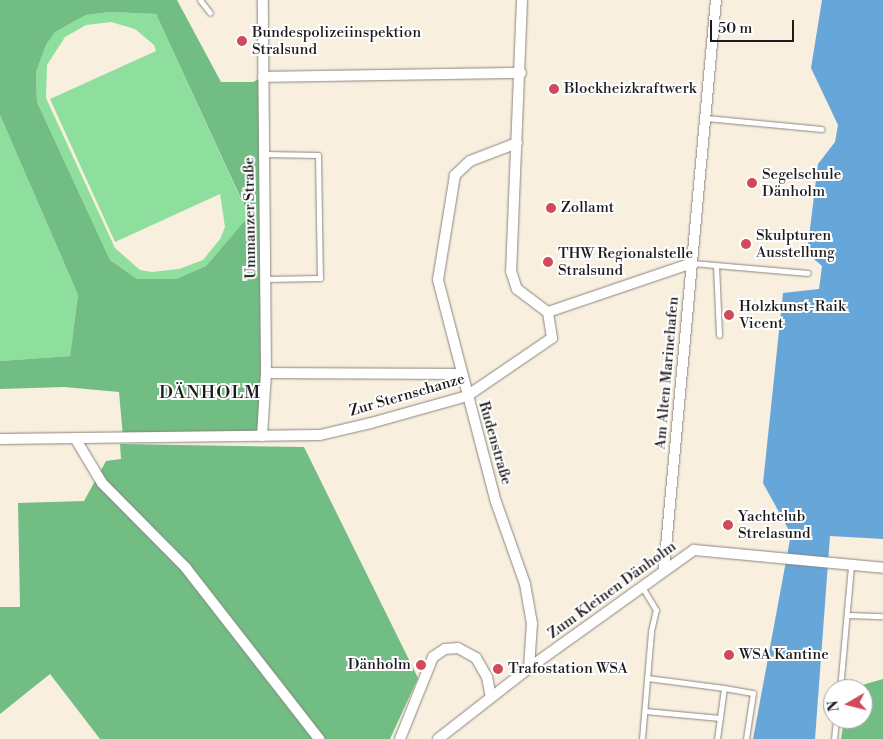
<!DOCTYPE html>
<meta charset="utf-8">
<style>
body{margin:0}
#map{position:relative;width:883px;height:739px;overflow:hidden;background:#f8efdf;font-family:"Libre Bodoni",serif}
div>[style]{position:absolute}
.green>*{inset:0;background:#8ede9d}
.forest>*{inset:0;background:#72bd84}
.water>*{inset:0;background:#66a6d9}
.roads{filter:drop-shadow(0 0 1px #8a867e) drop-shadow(0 0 1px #8a867e)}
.lane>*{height:5px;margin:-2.5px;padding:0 2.5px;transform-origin:2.5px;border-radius:2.5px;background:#fff}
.street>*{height:10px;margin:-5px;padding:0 5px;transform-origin:5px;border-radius:5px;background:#fff}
.dots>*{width:14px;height:14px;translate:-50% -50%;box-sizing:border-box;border:2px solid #fff;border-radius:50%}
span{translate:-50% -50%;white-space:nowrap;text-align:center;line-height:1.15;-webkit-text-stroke:4px #fff;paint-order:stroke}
.poi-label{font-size:15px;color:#1c1c1c}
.left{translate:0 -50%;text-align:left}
.right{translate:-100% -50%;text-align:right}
.street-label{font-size:15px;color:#1c1c1c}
.quarter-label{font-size:18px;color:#1c1c1c;letter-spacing:1px}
.north{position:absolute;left:823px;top:679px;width:50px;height:50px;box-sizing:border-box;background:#fff;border:1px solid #a4a4a4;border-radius:50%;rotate:262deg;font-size:14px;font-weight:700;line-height:20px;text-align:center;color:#1c1c1c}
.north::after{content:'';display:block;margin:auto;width:18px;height:22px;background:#d1495b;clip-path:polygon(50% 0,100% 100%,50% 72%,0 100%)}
.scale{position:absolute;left:710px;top:20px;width:84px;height:22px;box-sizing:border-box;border:2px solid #1c1c1c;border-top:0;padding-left:6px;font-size:15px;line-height:18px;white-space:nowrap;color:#1c1c1c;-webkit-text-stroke:4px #fff;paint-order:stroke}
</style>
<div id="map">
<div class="green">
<i style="clip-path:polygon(evenodd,110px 12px,156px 14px,249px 217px,206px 266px,176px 279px,137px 279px,110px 260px,37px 102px,36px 72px,46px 45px,55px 32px,86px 15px,110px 12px,111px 22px,135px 29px,154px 45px,156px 51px,50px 99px,115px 242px,220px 194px,225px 227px,220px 239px,203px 260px,179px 269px,152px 272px,140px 270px,115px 248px,46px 98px,47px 65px,65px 37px,86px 25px,111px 22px)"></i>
<i style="clip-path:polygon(0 115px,78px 295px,70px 356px,0 361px)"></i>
</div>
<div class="forest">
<i style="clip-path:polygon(evenodd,0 0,177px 0,221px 82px,253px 82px,263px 77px,262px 436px,123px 437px,119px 392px,64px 387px,0 389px,0 361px,70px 356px,78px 295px,0 115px,0 0,110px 12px,156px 14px,249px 216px,206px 266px,176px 279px,137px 279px,110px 260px,37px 102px,36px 72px,46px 45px,55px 32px,86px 15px,110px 12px)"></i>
<i style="clip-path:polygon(120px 444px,304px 447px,418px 678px,390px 739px,100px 739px,50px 674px,0 714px,0 607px,20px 607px,18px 503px,84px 501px,106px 461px,121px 459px)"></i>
<i style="clip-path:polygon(883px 679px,883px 739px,841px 739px,844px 719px,863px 719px,863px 689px,848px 689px)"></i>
</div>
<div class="water">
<i style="clip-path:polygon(822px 0,883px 0,883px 539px,830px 536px,815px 739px,753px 739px,791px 534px,763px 483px,783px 293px,819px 289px,822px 266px,807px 253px,818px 164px,835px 142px,838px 125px,811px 68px)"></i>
</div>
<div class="roads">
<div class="lane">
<i style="left:200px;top:0;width:16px;rotate:52deg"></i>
<i style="left:706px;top:118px;width:116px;rotate:5.5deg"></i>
<i style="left:265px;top:154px;width:53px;rotate:1.1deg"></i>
<i style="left:318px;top:155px;width:123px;rotate:89.1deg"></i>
<i style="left:320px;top:278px;width:54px;rotate:178.9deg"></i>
<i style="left:692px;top:263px;width:116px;rotate:4.9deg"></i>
<i style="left:716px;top:265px;width:70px;rotate:87.5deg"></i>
<i style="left:848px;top:615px;width:35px;rotate:2deg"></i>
<i style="left:647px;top:678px;width:78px;rotate:7.4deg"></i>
<i style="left:724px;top:688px;width:51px;rotate:97.8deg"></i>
<i style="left:724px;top:688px;width:29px;rotate:10deg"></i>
<i style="left:753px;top:693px;width:47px;rotate:98.7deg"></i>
<i style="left:840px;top:689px;width:123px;rotate:-84.9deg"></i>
<i style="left:645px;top:711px;width:75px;rotate:5.3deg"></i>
<i style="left:642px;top:739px;width:108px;rotate:-85.2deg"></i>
<i style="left:651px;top:631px;width:22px;rotate:-77deg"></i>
<i style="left:656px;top:610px;width:26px;rotate:-121deg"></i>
<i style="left:834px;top:739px;width:20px;rotate:-84deg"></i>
</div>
<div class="street">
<i style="left:522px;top:0;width:271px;rotate:92.3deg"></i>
<i style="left:511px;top:271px;width:19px;rotate:72deg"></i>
<i style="left:517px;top:289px;width:39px;rotate:37deg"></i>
<i style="left:263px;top:77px;width:258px;rotate:-0.9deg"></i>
<i style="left:517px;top:143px;width:50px;rotate:159deg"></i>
<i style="left:470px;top:161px;width:21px;rotate:137deg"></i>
<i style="left:455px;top:175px;width:106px;rotate:99.2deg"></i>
<i style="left:438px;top:280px;width:229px;rotate:75.4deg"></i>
<i style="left:496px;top:502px;width:87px;rotate:70.5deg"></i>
<i style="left:525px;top:584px;width:40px;rotate:80deg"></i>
<i style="left:532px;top:623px;width:45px;rotate:93.8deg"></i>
<i style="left:266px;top:373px;width:194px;rotate:0.3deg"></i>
<i style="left:262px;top:436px;width:63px;rotate:-86.4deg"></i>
<i style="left:266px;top:373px;width:373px;rotate:-90.5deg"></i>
<i style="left:75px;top:438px;width:52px;rotate:59deg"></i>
<i style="left:102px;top:483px;width:120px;rotate:45.3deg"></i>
<i style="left:186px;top:568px;width:217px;rotate:52.1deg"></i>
<i style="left:0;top:439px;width:320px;rotate:-0.7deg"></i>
<i style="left:320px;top:435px;width:52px;rotate:-13.2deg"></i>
<i style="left:371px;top:423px;width:100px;rotate:-15.7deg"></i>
<i style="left:467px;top:396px;width:103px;rotate:-34.3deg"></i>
<i style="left:552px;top:338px;width:26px;rotate:-99deg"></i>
<i style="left:548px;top:312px;width:152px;rotate:-18.8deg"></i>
<i style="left:664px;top:569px;width:571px;rotate:-84.78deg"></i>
<i style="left:400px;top:739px;width:88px;rotate:-68.1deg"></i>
<i style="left:433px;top:657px;width:14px;rotate:-34deg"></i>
<i style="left:445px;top:649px;width:13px;rotate:-4deg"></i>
<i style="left:458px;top:648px;width:21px;rotate:29deg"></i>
<i style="left:476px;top:658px;width:22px;rotate:60deg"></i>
<i style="left:487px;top:677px;width:20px;rotate:79deg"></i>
<i style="left:438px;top:739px;width:115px;rotate:-38deg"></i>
<i style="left:529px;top:668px;width:203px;rotate:-35.6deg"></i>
<i style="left:694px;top:550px;width:190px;rotate:5.4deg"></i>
</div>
</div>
<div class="dots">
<i style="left:242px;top:41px;background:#d1495b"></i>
<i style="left:554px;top:89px;background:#d1495b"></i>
<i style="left:752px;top:183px;background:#d1495b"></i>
<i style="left:551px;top:208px;background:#d1495b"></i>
<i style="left:746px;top:244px;background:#d1495b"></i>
<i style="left:548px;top:262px;background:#d1495b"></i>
<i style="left:729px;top:315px;background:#d1495b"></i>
<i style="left:728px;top:525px;background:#d1495b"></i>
<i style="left:729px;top:655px;background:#d1495b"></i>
<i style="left:421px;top:665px;background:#d1495b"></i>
<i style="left:498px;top:669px;background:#d1495b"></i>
</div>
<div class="poi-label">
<span class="left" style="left:252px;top:41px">Bundespolizeiinspektion<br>Stralsund</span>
<span class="left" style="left:564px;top:89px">Blockheizkraftwerk</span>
<span class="left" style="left:762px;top:183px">Segelschule<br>Dänholm</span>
<span class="left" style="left:561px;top:208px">Zollamt</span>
<span class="left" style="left:756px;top:244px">Skulpturen<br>Ausstellung</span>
<span class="left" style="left:558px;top:262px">THW Regionalstelle<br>Stralsund</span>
<span class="left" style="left:739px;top:315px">Holzkunst-Raik<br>Vicent</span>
<span class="left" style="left:738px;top:525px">Yachtclub<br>Strelasund</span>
<span class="left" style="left:739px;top:655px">WSA Kantine</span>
<span class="right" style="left:411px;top:665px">Dänholm</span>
<span class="left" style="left:508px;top:669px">Trafostation WSA</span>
</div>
<div class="street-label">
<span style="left:250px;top:218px;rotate:-91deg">Ummanzer Straße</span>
<span style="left:667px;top:373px;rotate:-85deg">Am Alten Marinehafen</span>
<span style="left:407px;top:395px;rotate:-16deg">Zur Sternschanze</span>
<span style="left:495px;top:443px;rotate:74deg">Rudenstraße</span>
<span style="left:612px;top:590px;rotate:-36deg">Zum Kleinen Dänholm</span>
</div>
<div class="quarter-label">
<span style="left:210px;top:393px">DÄNHOLM</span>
</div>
<div class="north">N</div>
<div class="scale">50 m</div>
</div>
